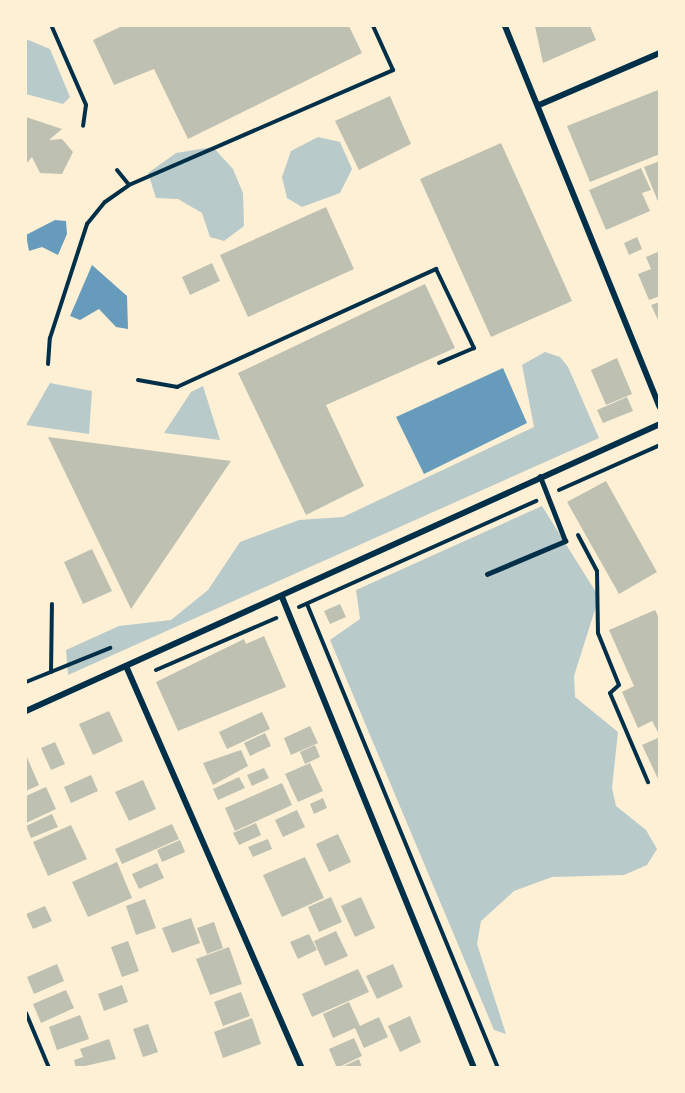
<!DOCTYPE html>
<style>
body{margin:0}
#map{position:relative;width:685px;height:1093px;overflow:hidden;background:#fdf0d5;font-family:"Roboto Condensed",sans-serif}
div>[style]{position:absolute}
.green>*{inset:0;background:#b9caca}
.water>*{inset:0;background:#669bbc}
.building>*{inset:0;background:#bec0b2}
.path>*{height:4px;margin:-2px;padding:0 2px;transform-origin:2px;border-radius:2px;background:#003049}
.service>*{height:4.5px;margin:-2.25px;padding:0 2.25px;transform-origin:2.25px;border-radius:2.25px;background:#003049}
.minor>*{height:6px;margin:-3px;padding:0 3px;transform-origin:3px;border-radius:3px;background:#003049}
span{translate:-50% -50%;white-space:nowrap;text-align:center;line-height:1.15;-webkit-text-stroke:6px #fdf0d5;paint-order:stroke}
.frame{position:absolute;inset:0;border:27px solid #fdf0d5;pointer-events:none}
</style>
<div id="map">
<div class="green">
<i style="clip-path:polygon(26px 39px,50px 49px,70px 97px,63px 104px,26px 94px)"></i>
<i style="clip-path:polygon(318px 137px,340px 142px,352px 169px,340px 193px,302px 207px,287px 198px,282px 177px,291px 151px)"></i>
<i style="clip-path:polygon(213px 147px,233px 169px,243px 193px,244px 226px,224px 241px,210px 237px,202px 213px,178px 199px,156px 198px,148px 173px,176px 153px)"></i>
<i style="clip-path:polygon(545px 352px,560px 357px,568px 367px,599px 438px,68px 675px,66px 650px,119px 626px,171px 620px,208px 590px,240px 542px,299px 520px,343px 517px,534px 427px,522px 365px)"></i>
<i style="clip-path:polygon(50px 383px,92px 391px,89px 434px,26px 425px)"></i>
<i style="clip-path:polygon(203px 386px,220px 440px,164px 433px,191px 392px)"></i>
<i style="clip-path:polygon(542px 506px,599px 597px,574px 676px,575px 697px,618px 732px,612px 788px,616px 806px,646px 830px,657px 849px,647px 865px,624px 875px,552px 877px,514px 891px,481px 921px,477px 944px,506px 1034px,494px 1030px,330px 640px,360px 619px,356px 590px)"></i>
</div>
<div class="water">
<i style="clip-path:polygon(55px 220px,66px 221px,67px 234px,58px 255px,42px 247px,29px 251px,26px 235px)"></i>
<i style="clip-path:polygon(92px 265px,127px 296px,128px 329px,116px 327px,99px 309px,80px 320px,70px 316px)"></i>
<i style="clip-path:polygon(503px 368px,527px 423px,424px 474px,396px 417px)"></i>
</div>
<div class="building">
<i style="clip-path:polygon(122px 26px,349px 26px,362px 53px,188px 139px,154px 69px,114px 85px,93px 40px)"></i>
<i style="clip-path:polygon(535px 26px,590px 26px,596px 40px,543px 63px)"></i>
<i style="clip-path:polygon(658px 90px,660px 154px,590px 182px,567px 126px)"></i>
<i style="clip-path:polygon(390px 96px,411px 144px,359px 170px,335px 121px)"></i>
<i style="clip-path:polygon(26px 117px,62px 129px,49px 140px,62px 139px,73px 152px,62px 174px,40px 173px,32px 157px,26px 164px)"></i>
<i style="clip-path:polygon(501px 143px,572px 301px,491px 337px,420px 179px)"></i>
<i style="clip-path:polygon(660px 161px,660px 204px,659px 204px,644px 167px)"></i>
<i style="clip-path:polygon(641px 168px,651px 190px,642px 193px,650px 211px,606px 230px,589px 190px)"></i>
<i style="clip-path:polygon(326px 207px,354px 269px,248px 317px,220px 255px)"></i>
<i style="clip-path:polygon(637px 237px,642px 249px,629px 255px,624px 243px)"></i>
<i style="clip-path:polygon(660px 251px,660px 296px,649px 300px,638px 274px,651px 269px,646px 257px)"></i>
<i style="clip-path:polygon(212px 263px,220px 281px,190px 295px,182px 277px)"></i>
<i style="clip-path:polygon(425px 284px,455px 348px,326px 405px,364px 486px,306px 515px,238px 373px)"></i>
<i style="clip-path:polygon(660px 302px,660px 324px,651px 305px)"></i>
<i style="clip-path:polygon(617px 358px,632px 394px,606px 405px,591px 370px)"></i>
<i style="clip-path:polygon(627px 397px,633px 411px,603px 423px,597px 410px)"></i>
<i style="clip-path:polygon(48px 437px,231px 461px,131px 609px)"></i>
<i style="clip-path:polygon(606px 481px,657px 572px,619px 594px,567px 502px)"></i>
<i style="clip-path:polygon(92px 549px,112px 591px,83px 604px,64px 562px)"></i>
<i style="clip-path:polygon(340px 604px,346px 617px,330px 624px,324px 611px)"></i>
<i style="clip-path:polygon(655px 610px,660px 620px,660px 736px,652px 721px,638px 728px,622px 692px,634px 686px,609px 630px)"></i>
<i style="clip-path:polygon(264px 636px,286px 687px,178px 731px,156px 682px,244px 639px,246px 644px)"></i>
<i style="clip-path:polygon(109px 711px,123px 741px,93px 755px,79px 724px)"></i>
<i style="clip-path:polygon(262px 712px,270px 729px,227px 749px,219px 732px)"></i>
<i style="clip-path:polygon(310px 726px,318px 743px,291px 755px,284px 738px)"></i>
<i style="clip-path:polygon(265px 733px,271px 746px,250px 756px,244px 743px)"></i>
<i style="clip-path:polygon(660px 737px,660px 783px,642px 745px)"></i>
<i style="clip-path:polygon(55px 742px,65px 764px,51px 770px,41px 748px)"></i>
<i style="clip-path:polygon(315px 745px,320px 757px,305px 764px,300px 752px)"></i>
<i style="clip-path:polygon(241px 750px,248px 766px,213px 785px,203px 763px)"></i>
<i style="clip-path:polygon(26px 755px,39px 785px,26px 791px)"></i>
<i style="clip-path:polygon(310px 763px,323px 791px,298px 802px,285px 774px)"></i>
<i style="clip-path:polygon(264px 768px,269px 778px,252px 786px,247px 775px)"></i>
<i style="clip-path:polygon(91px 775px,98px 791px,71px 803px,64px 787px)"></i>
<i style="clip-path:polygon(239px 777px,245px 788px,218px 800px,213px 789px)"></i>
<i style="clip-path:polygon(143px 780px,156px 809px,129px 821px,115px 792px)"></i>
<i style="clip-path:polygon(282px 783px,292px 805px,235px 831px,225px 808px)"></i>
<i style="clip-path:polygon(46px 787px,56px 809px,26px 823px,26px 796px)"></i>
<i style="clip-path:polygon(323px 798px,327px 808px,314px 814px,310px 804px)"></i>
<i style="clip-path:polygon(297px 810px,305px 827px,283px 837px,275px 820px)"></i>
<i style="clip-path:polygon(52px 814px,58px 827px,31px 838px,26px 826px)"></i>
<i style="clip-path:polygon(256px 823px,261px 835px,239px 845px,233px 833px)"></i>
<i style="clip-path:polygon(172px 824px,179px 839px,122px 864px,115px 849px)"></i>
<i style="clip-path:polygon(71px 825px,87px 859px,48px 876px,33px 842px)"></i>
<i style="clip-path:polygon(338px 834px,351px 862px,329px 872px,316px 844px)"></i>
<i style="clip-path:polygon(268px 839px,272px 849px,253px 857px,248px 847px)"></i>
<i style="clip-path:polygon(180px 840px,185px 852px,162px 862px,157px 850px)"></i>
<i style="clip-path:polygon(305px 857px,324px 898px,282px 917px,263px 875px)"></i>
<i style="clip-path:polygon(117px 862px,132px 898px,88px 917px,72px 882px)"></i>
<i style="clip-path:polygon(157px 863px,164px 878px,139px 889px,132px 874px)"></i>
<i style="clip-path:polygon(331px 897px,342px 922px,319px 932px,308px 907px)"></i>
<i style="clip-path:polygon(361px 897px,375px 928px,355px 937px,341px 906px)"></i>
<i style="clip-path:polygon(145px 899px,156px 928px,136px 935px,126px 906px)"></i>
<i style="clip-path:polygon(45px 906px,52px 921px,33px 929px,26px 914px)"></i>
<i style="clip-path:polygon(191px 918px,200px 943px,172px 953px,162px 928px)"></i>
<i style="clip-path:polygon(214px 922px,223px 948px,207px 954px,197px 928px)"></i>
<i style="clip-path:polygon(336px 931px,348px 956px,325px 966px,314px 941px)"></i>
<i style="clip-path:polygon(309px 934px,317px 950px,298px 959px,290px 942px)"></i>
<i style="clip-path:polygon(128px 941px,139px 971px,122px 977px,111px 947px)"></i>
<i style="clip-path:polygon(229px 947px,242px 984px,210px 995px,196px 959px)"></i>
<i style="clip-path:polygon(57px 964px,64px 981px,34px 994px,27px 977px)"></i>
<i style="clip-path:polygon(393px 964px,403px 987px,377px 999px,366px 976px)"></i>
<i style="clip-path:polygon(358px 969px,369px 992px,312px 1017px,302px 994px)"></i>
<i style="clip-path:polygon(122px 985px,128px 1002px,104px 1011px,98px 994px)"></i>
<i style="clip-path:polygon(66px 990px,74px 1008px,41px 1023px,33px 1004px)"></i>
<i style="clip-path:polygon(241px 992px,250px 1016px,223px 1026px,214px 1002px)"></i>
<i style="clip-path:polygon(349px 1002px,360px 1026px,379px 1017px,388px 1037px,364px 1048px,355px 1028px,333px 1038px,323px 1014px)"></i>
<i style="clip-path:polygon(80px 1015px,89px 1039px,57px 1050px,49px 1027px)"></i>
<i style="clip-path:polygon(410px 1016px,421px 1042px,400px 1052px,388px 1026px)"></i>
<i style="clip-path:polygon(252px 1018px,261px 1044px,223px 1058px,214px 1032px)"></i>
<i style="clip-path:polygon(148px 1024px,158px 1052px,143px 1057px,133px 1029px)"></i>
<i style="clip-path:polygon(354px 1038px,362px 1056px,337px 1068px,329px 1049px)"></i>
<i style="clip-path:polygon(109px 1039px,116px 1059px,76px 1068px,74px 1060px,83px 1057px,80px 1049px)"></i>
<i style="clip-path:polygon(359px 1059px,362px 1068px,340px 1068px)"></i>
</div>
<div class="path">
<i style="left:52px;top:27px;width:85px;rotate:66.4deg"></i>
<i style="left:86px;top:105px;width:21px;rotate:98deg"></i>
<i style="left:117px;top:170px;width:19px;rotate:51deg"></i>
<i style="left:129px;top:185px;width:288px;rotate:-23.5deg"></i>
<i style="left:393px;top:70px;width:48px;rotate:-114.4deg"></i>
<i style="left:48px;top:364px;width:26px;rotate:-86deg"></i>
<i style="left:50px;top:338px;width:120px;rotate:-72deg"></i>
<i style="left:87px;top:224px;width:28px;rotate:-51deg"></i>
<i style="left:105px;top:202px;width:29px;rotate:-35deg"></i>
<i style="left:138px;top:380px;width:40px;rotate:10deg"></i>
<i style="left:177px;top:387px;width:285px;rotate:-24.5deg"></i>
<i style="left:436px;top:269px;width:88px;rotate:64.3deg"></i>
<i style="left:474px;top:348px;width:38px;rotate:157deg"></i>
<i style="left:559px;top:490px;width:111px;rotate:-24deg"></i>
<i style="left:578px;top:535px;width:41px;rotate:62.2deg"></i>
<i style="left:597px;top:571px;width:62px;rotate:89.1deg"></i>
<i style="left:598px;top:633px;width:56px;rotate:68deg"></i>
<i style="left:619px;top:685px;width:12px;rotate:138deg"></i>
<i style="left:610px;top:693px;width:97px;rotate:66.9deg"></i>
<i style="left:307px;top:604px;width:502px;rotate:67.63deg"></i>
<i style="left:299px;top:607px;width:260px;rotate:-24.1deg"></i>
<i style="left:156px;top:670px;width:131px;rotate:-23.4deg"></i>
<i style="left:51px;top:672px;width:68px;rotate:-89.2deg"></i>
<i style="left:26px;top:682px;width:91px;rotate:-22deg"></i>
<i style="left:26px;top:1013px;width:60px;rotate:67.3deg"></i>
</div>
<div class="service">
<i style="left:487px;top:574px;width:85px;rotate:-22.9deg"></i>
<i style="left:565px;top:541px;width:69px;rotate:-111.3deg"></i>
</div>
<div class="minor">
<i style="left:505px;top:26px;width:411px;rotate:67.9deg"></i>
<i style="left:539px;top:105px;width:132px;rotate:-23.3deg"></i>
<i style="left:282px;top:597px;width:509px;rotate:67.82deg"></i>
<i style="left:126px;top:666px;width:439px;rotate:66.4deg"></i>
<i style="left:26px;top:711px;width:696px;rotate:-24.36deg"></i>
</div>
<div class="frame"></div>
</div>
